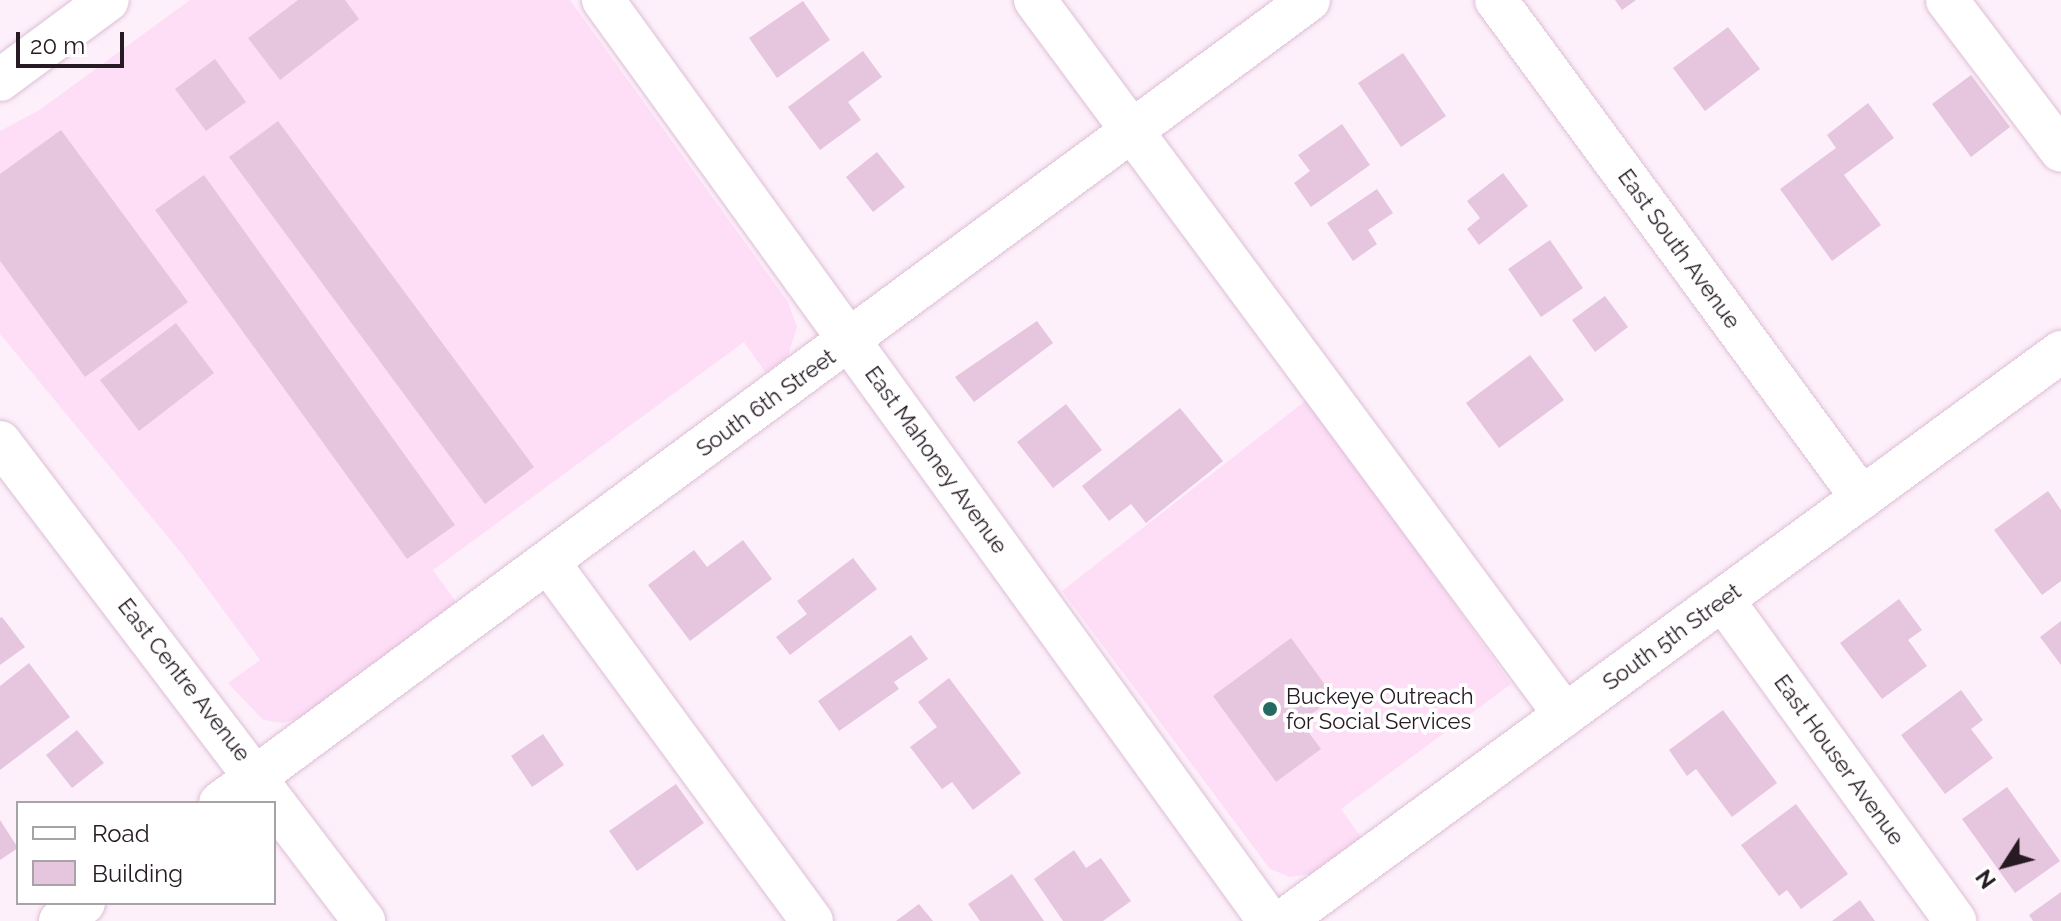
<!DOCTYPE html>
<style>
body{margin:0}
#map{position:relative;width:2061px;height:921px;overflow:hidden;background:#fdf0fa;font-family:Raleway,sans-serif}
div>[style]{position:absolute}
.built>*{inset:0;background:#fddef6}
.building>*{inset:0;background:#e6c5de}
.roads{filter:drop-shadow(0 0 2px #debed7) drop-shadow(0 0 2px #debed7)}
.minor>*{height:42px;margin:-21px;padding:0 21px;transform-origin:21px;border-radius:21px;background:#fff}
.dots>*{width:22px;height:22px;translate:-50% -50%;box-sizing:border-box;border:4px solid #fff;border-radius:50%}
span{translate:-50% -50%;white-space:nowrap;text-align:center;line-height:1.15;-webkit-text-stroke:7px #fff;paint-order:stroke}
.street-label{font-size:22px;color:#261a23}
.poi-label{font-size:22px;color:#261a23}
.left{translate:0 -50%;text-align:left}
.legend{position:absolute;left:16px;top:801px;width:260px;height:104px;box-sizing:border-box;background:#fff;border:2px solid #a8a3a7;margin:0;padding:10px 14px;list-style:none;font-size:24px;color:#261a23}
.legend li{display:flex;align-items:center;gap:16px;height:40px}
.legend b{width:40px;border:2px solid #a8a3a7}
.north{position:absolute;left:1965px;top:825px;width:80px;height:80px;-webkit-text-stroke:6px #fff;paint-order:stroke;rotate:234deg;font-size:22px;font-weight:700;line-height:32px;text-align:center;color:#261a23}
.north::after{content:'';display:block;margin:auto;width:28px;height:36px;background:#261a23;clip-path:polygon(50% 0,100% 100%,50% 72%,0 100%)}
.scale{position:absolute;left:16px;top:32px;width:108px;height:36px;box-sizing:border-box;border:4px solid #261a23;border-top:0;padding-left:10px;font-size:24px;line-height:28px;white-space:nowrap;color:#261a23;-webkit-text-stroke:6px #fff;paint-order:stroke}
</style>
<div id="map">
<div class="built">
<i style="clip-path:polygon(190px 0,570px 0,788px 302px,797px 327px,788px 356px,766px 373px,744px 342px,433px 570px,456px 602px,305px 716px,283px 723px,263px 720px,228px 683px,260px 660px,182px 554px,0 334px,0 131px,38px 111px)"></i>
<i style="clip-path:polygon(1309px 398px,1511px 684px,1341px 809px,1361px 837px,1311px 874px,1290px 877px,1270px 869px,1062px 591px)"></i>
</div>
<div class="building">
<i style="clip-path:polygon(298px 0,345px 0,359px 19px,280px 80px,248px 38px)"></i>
<i style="clip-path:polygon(1615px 0,1636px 0,1622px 10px)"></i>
<i style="clip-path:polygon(803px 1px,830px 40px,777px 78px,749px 38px)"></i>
<i style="clip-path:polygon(1728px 27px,1760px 69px,1705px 111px,1673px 68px)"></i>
<i style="clip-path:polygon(863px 51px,882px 77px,848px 102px,861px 120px,820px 150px,788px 107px)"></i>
<i style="clip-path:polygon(1403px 53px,1446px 116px,1401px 147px,1358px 83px)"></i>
<i style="clip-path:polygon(215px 59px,246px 102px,206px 131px,175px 89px)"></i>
<i style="clip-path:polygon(1971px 75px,2010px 127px,1971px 157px,1932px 104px)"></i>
<i style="clip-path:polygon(1868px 103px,1894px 138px,1844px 175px,1881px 225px,1832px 261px,1780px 189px,1836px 148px,1827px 135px)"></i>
<i style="clip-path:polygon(278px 121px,534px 467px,485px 504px,229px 157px)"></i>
<i style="clip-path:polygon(1342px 124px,1370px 165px,1311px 207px,1294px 183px,1310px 171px,1298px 155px)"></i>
<i style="clip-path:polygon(61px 130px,188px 302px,85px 377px,0 261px,0 174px)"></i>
<i style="clip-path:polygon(877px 152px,905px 187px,873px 212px,846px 177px)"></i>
<i style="clip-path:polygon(1503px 173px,1528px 206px,1479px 245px,1467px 229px,1480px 218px,1467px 201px)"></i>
<i style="clip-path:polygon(204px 175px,455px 525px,407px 559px,155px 210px)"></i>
<i style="clip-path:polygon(1377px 189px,1393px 213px,1368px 230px,1377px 244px,1353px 261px,1327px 223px)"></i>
<i style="clip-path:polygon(1550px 240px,1583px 288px,1541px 317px,1508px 269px)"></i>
<i style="clip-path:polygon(1605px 296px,1628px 327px,1595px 352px,1572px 320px)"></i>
<i style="clip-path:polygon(1037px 321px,1053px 343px,974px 402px,955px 377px)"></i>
<i style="clip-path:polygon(176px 323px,214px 373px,139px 431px,100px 380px)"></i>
<i style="clip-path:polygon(1530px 355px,1564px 400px,1499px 448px,1466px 403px)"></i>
<i style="clip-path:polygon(1066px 404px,1102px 450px,1053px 488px,1017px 442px)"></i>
<i style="clip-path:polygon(1180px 408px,1223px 461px,1146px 523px,1131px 504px,1109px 521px,1082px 486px)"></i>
<i style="clip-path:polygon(2048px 491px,2061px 510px,2061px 581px,2042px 595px,1994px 530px)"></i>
<i style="clip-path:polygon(743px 540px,772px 579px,690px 641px,648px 585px,694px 550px,707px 567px)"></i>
<i style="clip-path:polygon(853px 558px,877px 589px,790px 655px,776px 637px,807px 614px,797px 601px)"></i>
<i style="clip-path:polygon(1899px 599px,1922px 630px,1908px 640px,1927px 666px,1882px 699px,1840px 643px)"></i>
<i style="clip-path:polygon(2px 617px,25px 647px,0 665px,0 618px)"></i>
<i style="clip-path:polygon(2061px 621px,2061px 665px,2040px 637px)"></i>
<i style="clip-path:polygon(911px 635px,928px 659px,894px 682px,899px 689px,839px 731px,818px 701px)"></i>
<i style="clip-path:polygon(1291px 638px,1334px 697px,1301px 722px,1321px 749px,1276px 782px,1213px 696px)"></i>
<i style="clip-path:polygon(29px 663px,70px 717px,0 770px,0 686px)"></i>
<i style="clip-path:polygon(949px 678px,1021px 773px,973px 810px,952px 782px,942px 789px,910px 747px,937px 727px,918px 702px)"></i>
<i style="clip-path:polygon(1961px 690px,1983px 720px,1971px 729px,1993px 758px,1945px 794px,1901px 735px)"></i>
<i style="clip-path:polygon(1723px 710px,1777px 783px,1732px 817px,1696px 769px,1687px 776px,1669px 750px)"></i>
<i style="clip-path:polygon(77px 730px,104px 763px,72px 788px,46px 755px)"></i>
<i style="clip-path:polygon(543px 734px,564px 765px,532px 787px,511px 756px)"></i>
<i style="clip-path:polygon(676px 784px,704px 823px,637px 871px,609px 831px)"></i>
<i style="clip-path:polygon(2007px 787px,2060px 861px,2015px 893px,1962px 819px)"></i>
<i style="clip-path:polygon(1796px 804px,1848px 874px,1801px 909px,1787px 890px,1779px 896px,1741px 845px)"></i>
<i style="clip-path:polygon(0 820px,18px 848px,0 860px)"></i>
<i style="clip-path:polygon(1074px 850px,1086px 868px,1101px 858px,1131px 901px,1103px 921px,1063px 921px,1034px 879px)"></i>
<i style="clip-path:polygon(1012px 874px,1044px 921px,980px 921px,968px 904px)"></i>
<i style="clip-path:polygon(2061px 892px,2061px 921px,2033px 921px,2029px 915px)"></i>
<i style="clip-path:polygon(1860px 900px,1875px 921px,1832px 921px)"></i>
<i style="clip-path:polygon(919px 904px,933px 921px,896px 921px)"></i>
</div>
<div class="roads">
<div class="minor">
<i style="left:603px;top:0;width:1137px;rotate:54.13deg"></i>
<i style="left:1035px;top:0;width:890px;rotate:53.45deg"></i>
<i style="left:1496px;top:0;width:618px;rotate:53.69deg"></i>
<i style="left:1947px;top:0;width:189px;rotate:52.9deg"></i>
<i style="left:0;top:80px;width:134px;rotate:-36.5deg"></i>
<i style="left:0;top:442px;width:602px;rotate:52.77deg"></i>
<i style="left:549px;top:563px;width:444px;rotate:53.7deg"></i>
<i style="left:1723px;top:600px;width:396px;rotate:54.1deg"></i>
<i style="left:220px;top:803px;width:1353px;rotate:-36.4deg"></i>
<i style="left:60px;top:921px;width:30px;rotate:-37deg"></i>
<i style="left:1283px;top:921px;width:964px;rotate:-36.18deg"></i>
</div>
</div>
<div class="dots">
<i style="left:1270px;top:709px;background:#236b62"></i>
</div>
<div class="street-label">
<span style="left:1679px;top:249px;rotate:54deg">East South Avenue</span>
<span style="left:766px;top:403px;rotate:-36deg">South 6th Street</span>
<span style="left:936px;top:460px;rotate:54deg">East Mahoney Avenue</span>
<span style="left:1672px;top:637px;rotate:-36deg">South 5th Street</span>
<span style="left:184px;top:680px;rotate:52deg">East Centre Avenue</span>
<span style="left:1839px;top:760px;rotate:54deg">East Houser Avenue</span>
</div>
<div class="poi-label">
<span class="left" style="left:1286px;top:709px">Buckeye Outreach<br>for Social Services</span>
</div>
<ul class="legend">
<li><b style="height:10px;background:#fff"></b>Road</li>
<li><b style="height:22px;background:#e6c5de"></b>Building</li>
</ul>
<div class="north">N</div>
<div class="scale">20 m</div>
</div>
